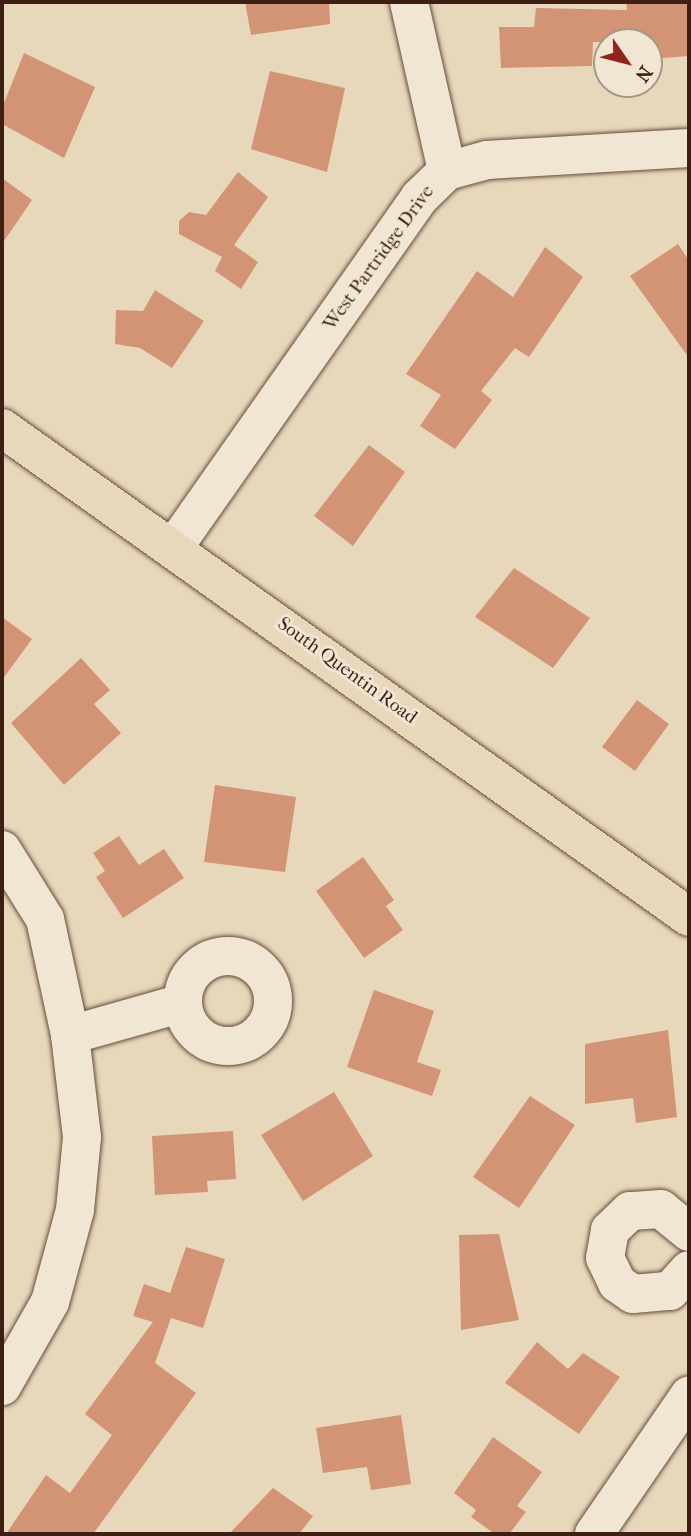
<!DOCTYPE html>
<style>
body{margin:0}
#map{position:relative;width:691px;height:1536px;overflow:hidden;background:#e8d8bb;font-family:"IM FELL French Canon",serif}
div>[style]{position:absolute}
.building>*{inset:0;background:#d39375}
.roads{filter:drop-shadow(0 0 2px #684d3d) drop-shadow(0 0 2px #684d3d)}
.minor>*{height:38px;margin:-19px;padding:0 19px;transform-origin:19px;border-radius:19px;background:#f0e6d3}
.minor>.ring{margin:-19px;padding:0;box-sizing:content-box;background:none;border:38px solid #f0e6d3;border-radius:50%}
.major>*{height:38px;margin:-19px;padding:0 19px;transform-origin:19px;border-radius:19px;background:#e8d8bb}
span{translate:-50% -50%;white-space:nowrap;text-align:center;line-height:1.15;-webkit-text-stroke:6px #f0e6d3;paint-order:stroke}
.street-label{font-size:19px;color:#3d1f13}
.frame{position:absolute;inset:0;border:4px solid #3d1f13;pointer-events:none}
.north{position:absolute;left:593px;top:28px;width:70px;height:70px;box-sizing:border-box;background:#f0e6d3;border:2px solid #a89686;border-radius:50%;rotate:125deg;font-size:19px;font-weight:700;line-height:28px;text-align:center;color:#3d1f13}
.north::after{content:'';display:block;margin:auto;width:24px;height:32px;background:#8f2418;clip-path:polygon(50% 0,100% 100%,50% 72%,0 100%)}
</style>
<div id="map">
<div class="building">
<i style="clip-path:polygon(245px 2px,329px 2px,330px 24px,251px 35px)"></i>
<i style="clip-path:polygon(626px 2px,689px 2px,689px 56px,649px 59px,649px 42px,593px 42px,592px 66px,501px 68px,499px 27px,534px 27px,536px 8px,627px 10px)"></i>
<i style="clip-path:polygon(24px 53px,95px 87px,64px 158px,2px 124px,2px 108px)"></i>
<i style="clip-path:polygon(270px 71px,345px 88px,327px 172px,251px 149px)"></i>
<i style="clip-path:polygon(238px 172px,268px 197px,234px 245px,258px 262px,241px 289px,215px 271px,222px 257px,179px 234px,179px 221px,189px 212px,206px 215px)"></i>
<i style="clip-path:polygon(2px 178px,32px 200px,2px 244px)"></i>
<i style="clip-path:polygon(678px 244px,689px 261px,689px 358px,630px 276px)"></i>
<i style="clip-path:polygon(545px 247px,583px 277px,529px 357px,515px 348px,481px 391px,492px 400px,455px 449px,420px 426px,441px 395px,406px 374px,477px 271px,513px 297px)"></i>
<i style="clip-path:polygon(155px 290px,204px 321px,172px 368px,140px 348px,115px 344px,116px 310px,143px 311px)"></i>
<i style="clip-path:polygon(369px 445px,405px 472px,353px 546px,314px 516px)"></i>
<i style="clip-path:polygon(514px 568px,590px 618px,553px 668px,475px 617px)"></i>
<i style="clip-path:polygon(2px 617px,32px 639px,2px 680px)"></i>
<i style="clip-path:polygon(81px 658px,110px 690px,94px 704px,121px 733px,64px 785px,11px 723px)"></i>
<i style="clip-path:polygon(637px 700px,669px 724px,635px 771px,602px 747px)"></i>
<i style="clip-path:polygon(215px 785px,296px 797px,285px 872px,204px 862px)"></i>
<i style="clip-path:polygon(119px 836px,139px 865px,164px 849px,184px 878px,123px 918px,96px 877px,105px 871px,93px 853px)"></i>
<i style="clip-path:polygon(363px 857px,394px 900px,386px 906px,403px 930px,364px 958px,316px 891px)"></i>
<i style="clip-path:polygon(374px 990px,434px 1011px,417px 1062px,441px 1070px,432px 1096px,347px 1067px)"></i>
<i style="clip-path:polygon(668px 1030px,677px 1117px,636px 1123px,633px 1098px,585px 1104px,585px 1044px)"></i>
<i style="clip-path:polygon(334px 1092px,373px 1156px,303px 1201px,261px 1135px)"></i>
<i style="clip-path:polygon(530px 1096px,575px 1125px,519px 1208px,473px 1177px)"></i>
<i style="clip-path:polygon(233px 1131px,236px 1179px,207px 1181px,208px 1192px,155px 1195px,152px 1136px)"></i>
<i style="clip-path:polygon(499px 1234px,519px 1320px,461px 1330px,459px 1235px)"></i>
<i style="clip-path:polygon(186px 1247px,225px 1259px,203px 1328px,171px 1318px,155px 1363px,196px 1393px,93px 1534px,6px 1534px,46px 1475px,70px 1493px,112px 1435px,85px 1414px,153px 1322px,133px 1316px,144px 1284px,170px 1293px)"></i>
<i style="clip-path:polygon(537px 1342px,568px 1369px,583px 1353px,620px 1377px,579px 1434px,505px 1383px)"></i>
<i style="clip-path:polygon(401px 1415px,411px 1484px,371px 1490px,367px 1467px,323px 1473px,316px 1428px)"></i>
<i style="clip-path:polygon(493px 1437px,542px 1472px,517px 1506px,526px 1512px,509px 1534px,495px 1534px,471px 1517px,476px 1510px,454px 1493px)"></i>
<i style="clip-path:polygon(273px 1488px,313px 1516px,299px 1534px,229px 1534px)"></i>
</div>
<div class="roads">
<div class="minor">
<i style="left:409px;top:2px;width:173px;rotate:77.3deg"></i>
<i style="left:174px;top:547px;width:426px;rotate:-54.9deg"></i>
<i style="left:419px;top:198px;width:39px;rotate:-44deg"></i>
<i style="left:447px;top:171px;width:41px;rotate:-15.4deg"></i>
<i style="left:487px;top:160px;width:202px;rotate:-3.4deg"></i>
<i style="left:2px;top:850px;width:81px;rotate:58.1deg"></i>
<i style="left:45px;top:919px;width:119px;rotate:77.8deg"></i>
<i style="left:70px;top:1035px;width:103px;rotate:83.3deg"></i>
<i style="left:82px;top:1137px;width:73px;rotate:95.5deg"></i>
<i style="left:75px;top:1210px;width:95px;rotate:105.2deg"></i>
<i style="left:50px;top:1302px;width:97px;rotate:119.7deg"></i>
<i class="ring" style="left:183px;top:956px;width:52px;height:52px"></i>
<i style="left:70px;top:1035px;width:117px;rotate:-15.8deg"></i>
<i style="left:689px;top:1232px;width:36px;rotate:-141deg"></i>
<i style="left:661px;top:1209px;width:31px;rotate:176deg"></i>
<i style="left:630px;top:1211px;width:28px;rotate:136deg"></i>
<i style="left:610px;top:1230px;width:28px;rotate:100deg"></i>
<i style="left:605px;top:1258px;width:28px;rotate:64deg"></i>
<i style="left:617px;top:1283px;width:19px;rotate:35deg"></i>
<i style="left:633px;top:1294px;width:37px;rotate:-5deg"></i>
<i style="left:670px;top:1291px;width:28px;rotate:-48deg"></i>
<i style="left:594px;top:1534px;width:168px;rotate:-55.5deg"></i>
</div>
<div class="major">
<i style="left:2px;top:428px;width:843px;rotate:35.44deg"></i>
</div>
</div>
<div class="street-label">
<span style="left:379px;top:258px;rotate:-54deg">West Partridge Drive</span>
<span style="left:347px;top:671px;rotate:36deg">South Quentin Road</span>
</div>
<div class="frame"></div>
<div class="north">N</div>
</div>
